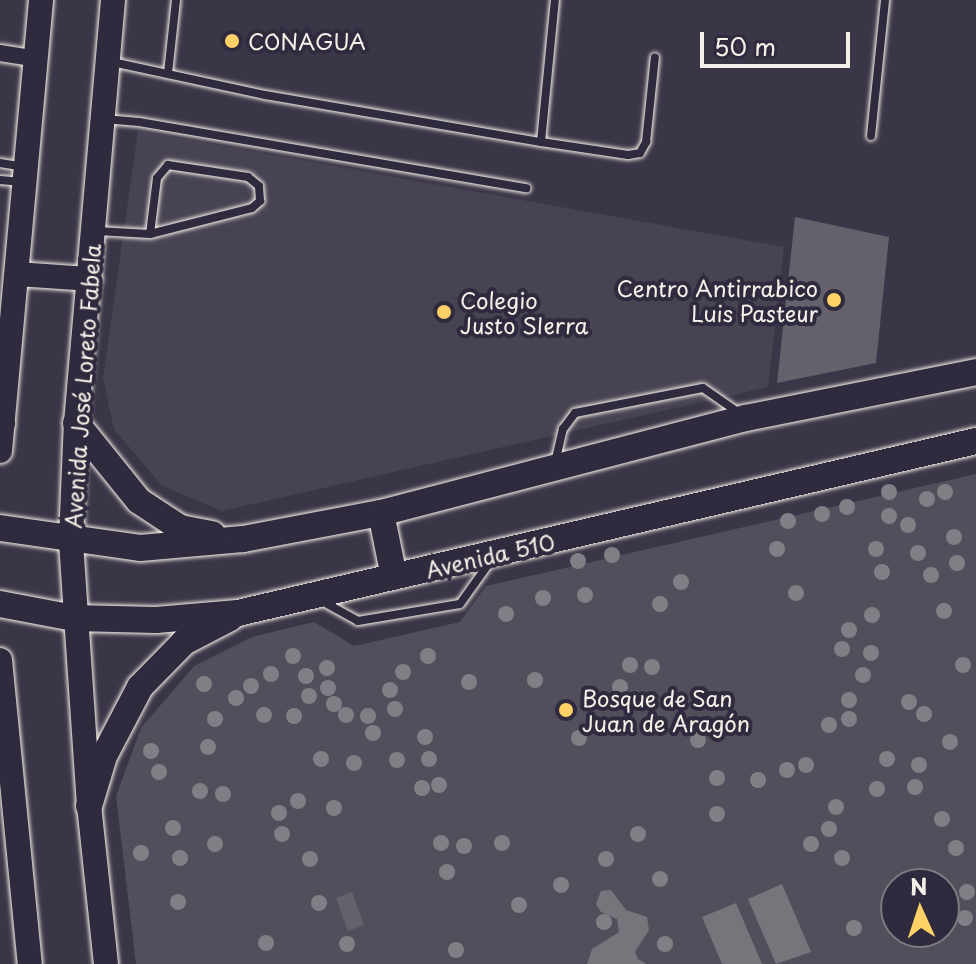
<!DOCTYPE html>
<meta charset="utf-8">
<style>
body{margin:0}
#map{position:relative;width:976px;height:964px;overflow:hidden;background:#3b3647;font-family:"Playpen Sans",sans-serif}
div>[style]{position:absolute}
.built>*{inset:0;background:#484352}
.green>*{inset:0;background:#534e5c}
.water>*{inset:0;background:#78747b}
.building>*{inset:0;background:#65616c}
.roads{filter:drop-shadow(0 0 2px #f4f1e8) drop-shadow(0 0 2px #f4f1e8)}
.service>*{height:8px;margin:-4px;padding:0 4px;transform-origin:4px;border-radius:4px;background:#2f2a3d}
.minor>*{height:16px;margin:-8px;padding:0 8px;transform-origin:8px;border-radius:8px;background:#2f2a3d}
.secondary>*{height:24px;margin:-12px;padding:0 12px;transform-origin:12px;border-radius:12px;background:#2f2a3d}
.primary>*{height:26px;margin:-13px;padding:0 13px;transform-origin:13px;border-radius:13px;background:#2f2a3d}
.trees>*{width:16px;height:16px;margin:-8px;border-radius:50%;background:#827e85}
.dots>*{width:22px;height:22px;translate:-50% -50%;box-sizing:border-box;border:4px solid #2f2a3d;border-radius:50%}
span{translate:-50% -50%;white-space:nowrap;text-align:center;line-height:1.15;-webkit-text-stroke:8px #2f2a3d;paint-order:stroke}
.poi-label{font-size:22px;color:#f4f1e8}
.left{translate:0 -50%;text-align:left}
.right{translate:-100% -50%;text-align:right}
.street-label{font-size:22px;color:#f4f1e8}
.north{position:absolute;left:880px;top:868px;width:80px;height:80px;box-sizing:border-box;background:#2f2a3d;border:2px solid #7e7a81;border-radius:50%;rotate:357deg;font-size:22px;font-weight:700;line-height:32px;text-align:center;color:#f4f1e8}
.north::after{content:'';display:block;margin:auto;width:28px;height:36px;background:#ffd166;clip-path:polygon(50% 0,100% 100%,50% 72%,0 100%)}
.scale{position:absolute;left:700px;top:32px;width:150px;height:36px;box-sizing:border-box;border:4px solid #f4f1e8;border-top:0;padding-left:10px;font-size:24px;line-height:28px;white-space:nowrap;color:#f4f1e8;-webkit-text-stroke:6px #2f2a3d;paint-order:stroke}
</style>
<div id="map">
<div class="built">
<i style="clip-path:polygon(138px 131px,784px 247px,768px 387px,222px 511px,162px 486px,114px 429px,103px 378px)"></i>
</div>
<div class="green">
<i style="clip-path:polygon(evenodd,976px 474px,976px 964px,136px 964px,116px 796px,141px 728px,194px 666px,252px 637px,314px 622px,354px 646px,460px 622px,486px 586px,976px 474px,896px 884px,944px 884px,944px 932px,896px 932px,896px 884px)"></i>
</div>
<div class="water">
<i style="clip-path:polygon(782px 884px,811px 952px,776px 964px,748px 899px)"></i>
<i style="clip-path:polygon(611px 890px,626px 910px,647px 917px,649px 930px,635px 952px,638px 959px,646px 964px,587px 964px,592px 949px,619px 932px,617px 919px,601px 912px,596px 904px,601px 891px)"></i>
<i style="clip-path:polygon(736px 903px,762px 964px,722px 964px,702px 917px)"></i>
</div>
<div class="building">
<i style="clip-path:polygon(795px 217px,889px 237px,876px 363px,777px 383px)"></i>
<i style="clip-path:polygon(921px 870px,936px 884px,896px 884px,908px 871px)"></i>
<i style="clip-path:polygon(352px 892px,364px 925px,348px 931px,336px 898px)"></i>
</div>
<div class="roads">
<div class="service">
<i style="left:112px;top:62px;width:157px;rotate:12.2deg"></i>
<i style="left:265px;top:95px;width:280px;rotate:9.7deg"></i>
<i style="left:541px;top:142px;width:143px;rotate:-84.4deg"></i>
<i style="left:168px;top:73px;width:73px;rotate:-83.7deg"></i>
<i style="left:104px;top:119px;width:35px;rotate:5deg"></i>
<i style="left:139px;top:122px;width:393px;rotate:9.7deg"></i>
<i style="left:871px;top:136px;width:137px;rotate:-84.1deg"></i>
<i style="left:541px;top:142px;width:88px;rotate:8.5deg"></i>
<i style="left:628px;top:155px;width:12px;rotate:-9deg"></i>
<i style="left:640px;top:153px;width:13px;rotate:-61deg"></i>
<i style="left:646px;top:142px;width:85px;rotate:-84deg"></i>
<i style="left:0;top:163px;width:24px;rotate:9deg"></i>
<i style="left:0;top:180px;width:23px;rotate:5deg"></i>
<i style="left:97px;top:231px;width:53px;rotate:3.2deg"></i>
<i style="left:150px;top:234px;width:105px;rotate:-14.3deg"></i>
<i style="left:252px;top:208px;width:11px;rotate:-41deg"></i>
<i style="left:260px;top:201px;width:15px;rotate:-94deg"></i>
<i style="left:259px;top:186px;width:14px;rotate:-141deg"></i>
<i style="left:248px;top:177px;width:81px;rotate:-171.5deg"></i>
<i style="left:168px;top:165px;width:17px;rotate:130deg"></i>
<i style="left:157px;top:178px;width:56px;rotate:97.1deg"></i>
<i style="left:555px;top:463px;width:35px;rotate:-77deg"></i>
<i style="left:563px;top:429px;width:20px;rotate:-53deg"></i>
<i style="left:575px;top:413px;width:130px;rotate:-11.1deg"></i>
<i style="left:703px;top:388px;width:47px;rotate:34.7deg"></i>
<i style="left:320px;top:600px;width:43px;rotate:28.9deg"></i>
<i style="left:358px;top:621px;width:103px;rotate:-9.5deg"></i>
<i style="left:460px;top:604px;width:52px;rotate:-54.5deg"></i>
</div>
<div class="minor">
<i style="left:0;top:53px;width:36px;rotate:9deg"></i>
</div>
<div class="secondary">
<i style="left:18px;top:274px;width:72px;rotate:4deg"></i>
<i style="left:0;top:451px;width:453px;rotate:-84.8deg"></i>
<i style="left:0;top:660px;width:305px;rotate:84.4deg"></i>
<i style="left:106px;top:964px;width:159px;rotate:-96.1deg"></i>
<i style="left:89px;top:806px;width:267px;rotate:-93.9deg"></i>
<i style="left:71px;top:540px;width:117px;rotate:-87.6deg"></i>
<i style="left:76px;top:423px;width:425px;rotate:-85deg"></i>
</div>
<div class="primary">
<i style="left:76px;top:423px;width:100px;rotate:51.1deg"></i>
<i style="left:139px;top:501px;width:49px;rotate:33.4deg"></i>
<i style="left:180px;top:528px;width:33px;rotate:11deg"></i>
<i style="left:0;top:425px;width:3px;rotate:-45deg"></i>
<i style="left:381px;top:513px;width:65px;rotate:78.5deg"></i>
<i style="left:0;top:528px;width:141px;rotate:8.1deg"></i>
<i style="left:140px;top:548px;width:103px;rotate:-5deg"></i>
<i style="left:243px;top:539px;width:140px;rotate:-10.7deg"></i>
<i style="left:381px;top:513px;width:377px;rotate:-14.6deg"></i>
<i style="left:746px;top:418px;width:235px;rotate:-11.3deg"></i>
<i style="left:0;top:604px;width:75px;rotate:10.7deg"></i>
<i style="left:74px;top:618px;width:82px;rotate:1.4deg"></i>
<i style="left:156px;top:620px;width:82px;rotate:-4.9deg"></i>
<i style="left:238px;top:613px;width:758px;rotate:-13.12deg"></i>
<i style="left:0;top:726px;width:9px;rotate:58deg"></i>
<i style="left:89px;top:806px;width:52px;rotate:-73.3deg"></i>
<i style="left:104px;top:756px;width:78px;rotate:-62.4deg"></i>
<i style="left:140px;top:687px;width:63px;rotate:-45.6deg"></i>
<i style="left:184px;top:642px;width:52px;rotate:-27.6deg"></i>
</div>
</div>
<div class="trees">
<i style="left:889px;top:492px"></i>
<i style="left:945px;top:492px"></i>
<i style="left:927px;top:499px"></i>
<i style="left:847px;top:507px"></i>
<i style="left:822px;top:514px"></i>
<i style="left:889px;top:516px"></i>
<i style="left:788px;top:521px"></i>
<i style="left:908px;top:525px"></i>
<i style="left:954px;top:537px"></i>
<i style="left:777px;top:549px"></i>
<i style="left:876px;top:549px"></i>
<i style="left:918px;top:553px"></i>
<i style="left:612px;top:555px"></i>
<i style="left:578px;top:561px"></i>
<i style="left:957px;top:563px"></i>
<i style="left:882px;top:572px"></i>
<i style="left:931px;top:575px"></i>
<i style="left:681px;top:582px"></i>
<i style="left:796px;top:593px"></i>
<i style="left:585px;top:595px"></i>
<i style="left:543px;top:598px"></i>
<i style="left:660px;top:604px"></i>
<i style="left:944px;top:611px"></i>
<i style="left:506px;top:614px"></i>
<i style="left:872px;top:615px"></i>
<i style="left:849px;top:630px"></i>
<i style="left:842px;top:649px"></i>
<i style="left:871px;top:653px"></i>
<i style="left:293px;top:656px"></i>
<i style="left:428px;top:656px"></i>
<i style="left:630px;top:665px"></i>
<i style="left:963px;top:665px"></i>
<i style="left:652px;top:667px"></i>
<i style="left:327px;top:668px"></i>
<i style="left:403px;top:672px"></i>
<i style="left:271px;top:674px"></i>
<i style="left:863px;top:675px"></i>
<i style="left:306px;top:676px"></i>
<i style="left:535px;top:680px"></i>
<i style="left:469px;top:682px"></i>
<i style="left:204px;top:684px"></i>
<i style="left:251px;top:686px"></i>
<i style="left:620px;top:687px"></i>
<i style="left:328px;top:688px"></i>
<i style="left:390px;top:690px"></i>
<i style="left:309px;top:696px"></i>
<i style="left:236px;top:698px"></i>
<i style="left:849px;top:700px"></i>
<i style="left:909px;top:702px"></i>
<i style="left:334px;top:704px"></i>
<i style="left:395px;top:709px"></i>
<i style="left:924px;top:714px"></i>
<i style="left:264px;top:715px"></i>
<i style="left:346px;top:715px"></i>
<i style="left:294px;top:716px"></i>
<i style="left:368px;top:716px"></i>
<i style="left:215px;top:719px"></i>
<i style="left:849px;top:719px"></i>
<i style="left:829px;top:725px"></i>
<i style="left:373px;top:733px"></i>
<i style="left:425px;top:737px"></i>
<i style="left:579px;top:738px"></i>
<i style="left:698px;top:740px"></i>
<i style="left:950px;top:742px"></i>
<i style="left:208px;top:747px"></i>
<i style="left:151px;top:751px"></i>
<i style="left:321px;top:759px"></i>
<i style="left:429px;top:759px"></i>
<i style="left:887px;top:759px"></i>
<i style="left:397px;top:760px"></i>
<i style="left:354px;top:763px"></i>
<i style="left:806px;top:765px"></i>
<i style="left:919px;top:765px"></i>
<i style="left:787px;top:770px"></i>
<i style="left:159px;top:772px"></i>
<i style="left:717px;top:778px"></i>
<i style="left:758px;top:780px"></i>
<i style="left:439px;top:785px"></i>
<i style="left:915px;top:787px"></i>
<i style="left:422px;top:788px"></i>
<i style="left:877px;top:789px"></i>
<i style="left:200px;top:791px"></i>
<i style="left:223px;top:794px"></i>
<i style="left:298px;top:801px"></i>
<i style="left:836px;top:807px"></i>
<i style="left:334px;top:808px"></i>
<i style="left:279px;top:813px"></i>
<i style="left:717px;top:814px"></i>
<i style="left:942px;top:819px"></i>
<i style="left:173px;top:828px"></i>
<i style="left:829px;top:829px"></i>
<i style="left:282px;top:834px"></i>
<i style="left:638px;top:834px"></i>
<i style="left:441px;top:843px"></i>
<i style="left:502px;top:843px"></i>
<i style="left:215px;top:844px"></i>
<i style="left:811px;top:844px"></i>
<i style="left:464px;top:846px"></i>
<i style="left:956px;top:848px"></i>
<i style="left:141px;top:853px"></i>
<i style="left:180px;top:858px"></i>
<i style="left:842px;top:858px"></i>
<i style="left:310px;top:859px"></i>
<i style="left:606px;top:859px"></i>
<i style="left:447px;top:872px"></i>
<i style="left:660px;top:879px"></i>
<i style="left:561px;top:885px"></i>
<i style="left:967px;top:892px"></i>
<i style="left:178px;top:902px"></i>
<i style="left:319px;top:903px"></i>
<i style="left:519px;top:905px"></i>
<i style="left:965px;top:918px"></i>
<i style="left:604px;top:922px"></i>
<i style="left:854px;top:928px"></i>
<i style="left:266px;top:943px"></i>
<i style="left:347px;top:944px"></i>
<i style="left:665px;top:944px"></i>
<i style="left:456px;top:950px"></i>
</div>
<div class="dots">
<i style="left:232px;top:41px;background:#ffd166"></i>
<i style="left:834px;top:300px;background:#ffd166"></i>
<i style="left:444px;top:312px;background:#ffd166"></i>
<i style="left:566px;top:710px;background:#ffd166"></i>
</div>
<div class="poi-label">
<span class="left" style="left:248px;top:41px">CONAGUA</span>
<span class="right" style="left:818px;top:300px">Centro Antirrabico<br>Luis Pasteur</span>
<span class="left" style="left:460px;top:312px">Colegio<br>Justo SIerra</span>
<span class="left" style="left:582px;top:710px">Bosque de San<br>Juan de Aragón</span>
</div>
<div class="street-label">
<span style="left:82px;top:386px;rotate:-86deg">Avenida José Loreto Fabela</span>
<span style="left:490px;top:555px;rotate:-13deg">Avenida 510</span>
</div>
<div class="north">N</div>
<div class="scale">50 m</div>
</div>
